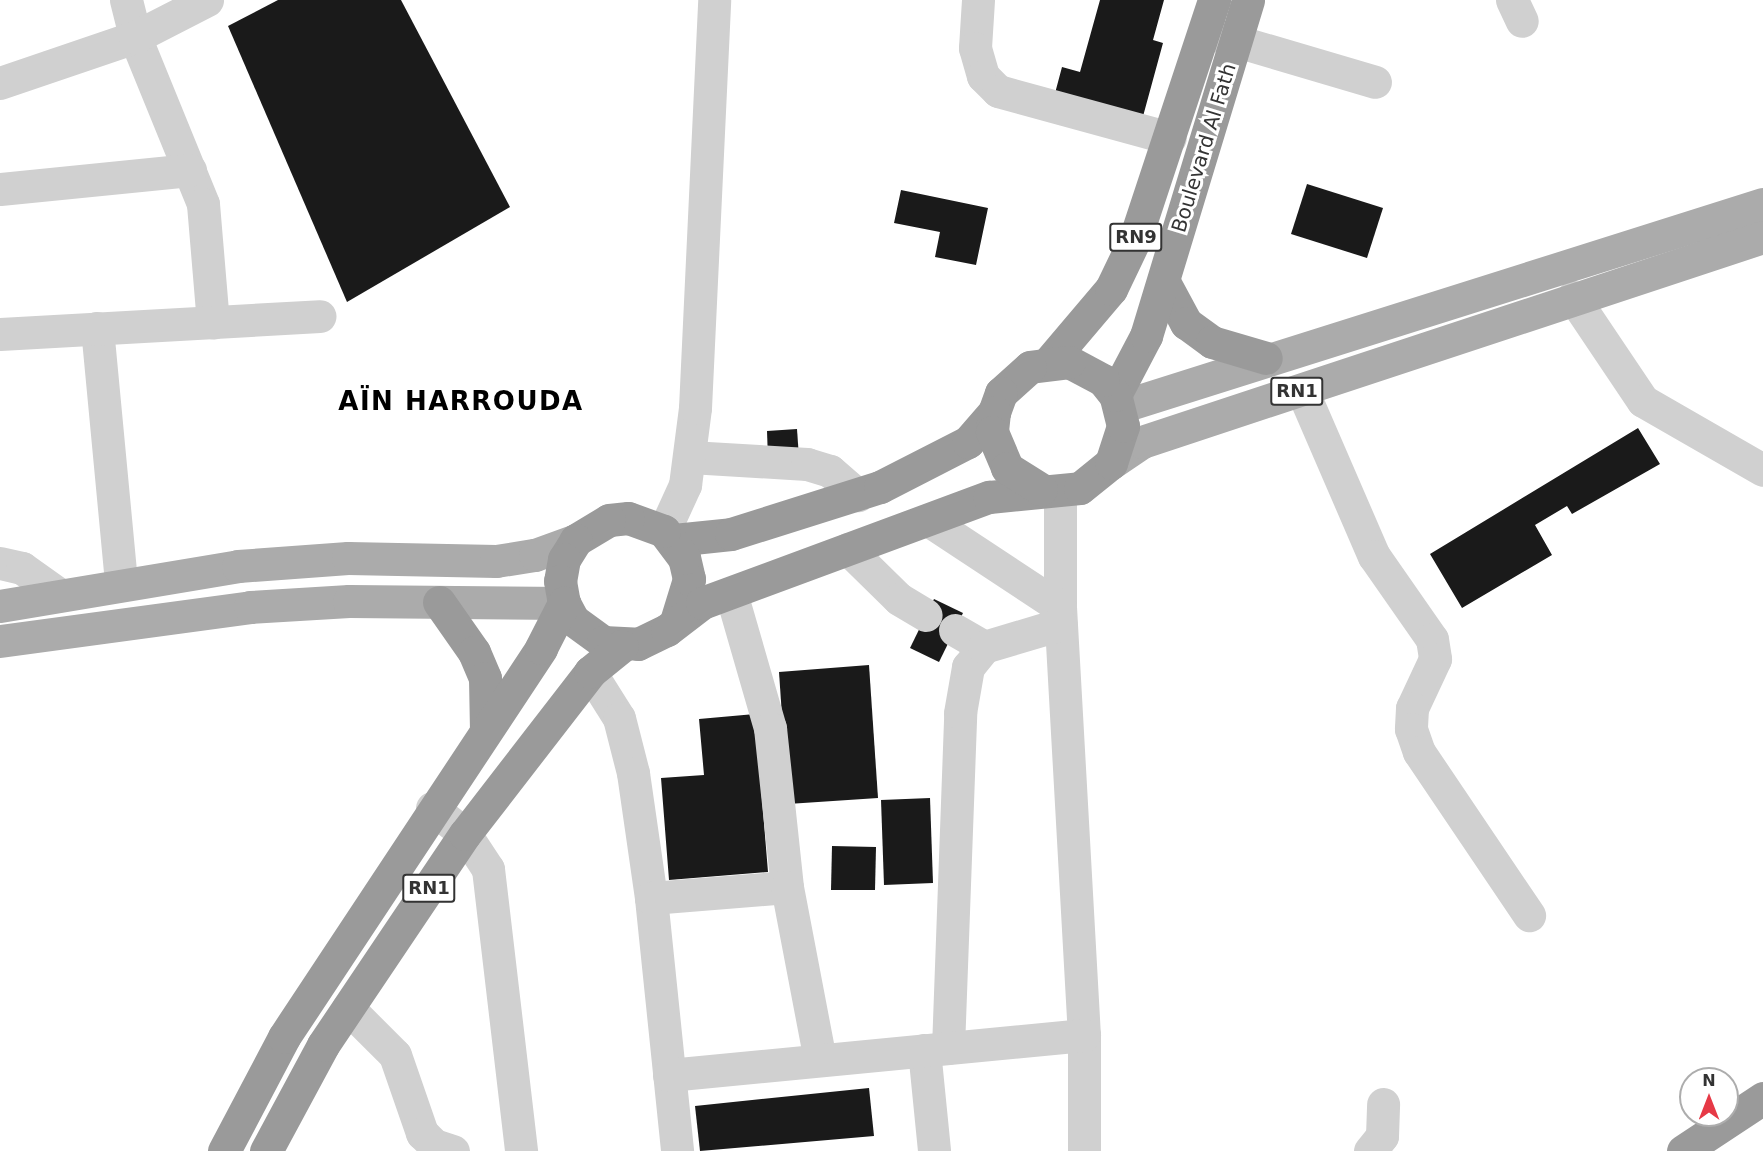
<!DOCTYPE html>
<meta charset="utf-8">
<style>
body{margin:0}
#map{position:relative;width:1763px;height:1151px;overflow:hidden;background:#fff;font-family:"DejaVu Sans",sans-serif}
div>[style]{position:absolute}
.building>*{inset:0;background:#1a1a1a}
.minor>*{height:33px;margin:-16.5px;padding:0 16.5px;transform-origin:16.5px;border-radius:16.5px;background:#d0d0d0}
.major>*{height:33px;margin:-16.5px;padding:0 16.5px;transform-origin:16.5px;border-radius:16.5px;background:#ababab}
.highway>*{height:33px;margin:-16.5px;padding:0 16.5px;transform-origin:16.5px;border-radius:16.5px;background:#9a9a9a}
span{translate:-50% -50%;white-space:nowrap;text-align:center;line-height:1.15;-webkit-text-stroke:6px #fff;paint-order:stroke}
.shield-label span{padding:2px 4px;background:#fff;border:2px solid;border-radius:4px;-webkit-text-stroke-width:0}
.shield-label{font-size:18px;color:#333;font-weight:700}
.street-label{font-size:20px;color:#333}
.district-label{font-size:26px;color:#000;font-weight:700;letter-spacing:1.5px}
.north{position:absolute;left:1679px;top:1067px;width:60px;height:60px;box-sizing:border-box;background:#fff;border:2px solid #adadad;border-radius:50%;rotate:0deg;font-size:16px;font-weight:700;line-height:24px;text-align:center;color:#333}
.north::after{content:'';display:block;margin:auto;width:21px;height:27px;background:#e63946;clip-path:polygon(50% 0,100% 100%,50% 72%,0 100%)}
</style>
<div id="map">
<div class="building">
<i style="clip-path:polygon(278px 0,401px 0,510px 207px,347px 302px,228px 26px)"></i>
<i style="clip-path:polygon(1100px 0,1164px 0,1153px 40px,1163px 43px,1142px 120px,1054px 97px,1062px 67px,1080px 72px)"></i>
<i style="clip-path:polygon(1307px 184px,1383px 208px,1367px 258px,1291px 234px)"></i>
<i style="clip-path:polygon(901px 190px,988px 208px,976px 265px,935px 257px,940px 232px,894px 223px)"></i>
<i style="clip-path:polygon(1638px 428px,1660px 464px,1572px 514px,1567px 506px,1535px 525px,1552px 555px,1462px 608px,1430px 554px)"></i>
<i style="clip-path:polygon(797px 429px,799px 458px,768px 459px,767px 431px)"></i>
<i style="clip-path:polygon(934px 599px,963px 613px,939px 662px,910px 648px)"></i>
<i style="clip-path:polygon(869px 665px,878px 798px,788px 804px,779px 672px)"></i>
<i style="clip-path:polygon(755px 714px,768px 872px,669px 880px,661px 778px,704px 775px,699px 719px)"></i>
<i style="clip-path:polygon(930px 798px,933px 883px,884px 885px,881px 800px)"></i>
<i style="clip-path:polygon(832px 846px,876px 847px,875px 890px,831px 890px)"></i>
<i style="clip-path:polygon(869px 1088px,874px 1136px,700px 1151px,695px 1106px)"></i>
</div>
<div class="minor">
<i style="left:126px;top:0;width:38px;rotate:76deg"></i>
<i style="left:135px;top:37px;width:180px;rotate:67.8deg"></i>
<i style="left:203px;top:204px;width:119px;rotate:85.2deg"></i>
<i style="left:978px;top:0;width:48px;rotate:93.6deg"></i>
<i style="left:975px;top:48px;width:29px;rotate:74deg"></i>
<i style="left:983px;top:76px;width:21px;rotate:45deg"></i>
<i style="left:998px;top:91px;width:178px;rotate:15.3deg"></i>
<i style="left:1512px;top:0;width:23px;rotate:65deg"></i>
<i style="left:1209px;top:33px;width:173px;rotate:16.4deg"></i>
<i style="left:0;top:83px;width:143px;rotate:-18.8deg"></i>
<i style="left:135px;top:37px;width:81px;rotate:-27.2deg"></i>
<i style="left:0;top:189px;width:191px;rotate:-5.7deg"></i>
<i style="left:1573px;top:297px;width:125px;rotate:56.1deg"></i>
<i style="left:1643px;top:401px;width:138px;rotate:29.9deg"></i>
<i style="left:97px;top:328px;width:256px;rotate:84.6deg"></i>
<i style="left:0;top:334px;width:320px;rotate:-3.2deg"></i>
<i style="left:1302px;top:390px;width:181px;rotate:66.6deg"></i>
<i style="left:1374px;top:556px;width:101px;rotate:55.1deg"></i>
<i style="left:1432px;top:639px;width:20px;rotate:81deg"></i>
<i style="left:1435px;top:659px;width:54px;rotate:115.1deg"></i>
<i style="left:1412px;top:708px;width:21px;rotate:93deg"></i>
<i style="left:1411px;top:729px;width:24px;rotate:71deg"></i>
<i style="left:1419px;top:752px;width:197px;rotate:56deg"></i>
<i style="left:690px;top:457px;width:117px;rotate:3.4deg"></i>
<i style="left:807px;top:464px;width:24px;rotate:17deg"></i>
<i style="left:830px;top:471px;width:37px;rotate:41deg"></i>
<i style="left:1060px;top:491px;width:116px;rotate:90deg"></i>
<i style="left:1060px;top:607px;width:429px;rotate:86.8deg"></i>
<i style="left:1084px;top:1035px;width:116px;rotate:90deg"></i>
<i style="left:928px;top:520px;width:158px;rotate:33.4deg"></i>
<i style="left:664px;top:531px;width:51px;rotate:-65.5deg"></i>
<i style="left:685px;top:485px;width:78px;rotate:-82.6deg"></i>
<i style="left:695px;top:408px;width:408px;rotate:-87.3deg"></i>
<i style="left:848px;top:549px;width:71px;rotate:44.4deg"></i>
<i style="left:899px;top:599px;width:31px;rotate:31deg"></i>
<i style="left:0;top:563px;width:23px;rotate:13deg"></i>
<i style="left:22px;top:568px;width:47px;rotate:35.4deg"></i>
<i style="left:731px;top:593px;width:141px;rotate:73.9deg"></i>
<i style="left:770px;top:728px;width:160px;rotate:83.9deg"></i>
<i style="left:955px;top:630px;width:34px;rotate:30deg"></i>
<i style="left:590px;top:672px;width:54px;rotate:57.8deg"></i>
<i style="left:619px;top:718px;width:57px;rotate:75.7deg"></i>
<i style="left:633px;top:773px;width:126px;rotate:81.8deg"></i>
<i style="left:651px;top:898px;width:254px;rotate:84.1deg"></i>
<i style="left:432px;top:808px;width:42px;rotate:38.2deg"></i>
<i style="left:465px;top:834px;width:42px;rotate:56.7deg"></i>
<i style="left:488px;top:869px;width:284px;rotate:83.3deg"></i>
<i style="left:651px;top:898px;width:136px;rotate:-4.6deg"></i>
<i style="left:787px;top:887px;width:176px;rotate:79.2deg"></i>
<i style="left:348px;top:1008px;width:66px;rotate:45deg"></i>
<i style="left:395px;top:1055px;width:83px;rotate:70.9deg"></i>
<i style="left:422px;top:1133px;width:17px;rotate:45deg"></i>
<i style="left:434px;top:1145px;width:20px;rotate:18deg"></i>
<i style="left:948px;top:1048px;width:335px;rotate:-87.9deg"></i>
<i style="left:960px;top:713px;width:47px;rotate:-80.1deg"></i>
<i style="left:968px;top:667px;width:26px;rotate:-51deg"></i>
<i style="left:984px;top:647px;width:80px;rotate:-16.6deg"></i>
<i style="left:924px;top:1050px;width:101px;rotate:84.3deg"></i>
<i style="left:669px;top:1075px;width:417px;rotate:-5.5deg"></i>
<i style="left:1370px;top:1151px;width:19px;rotate:-51deg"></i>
<i style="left:1382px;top:1136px;width:32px;rotate:-88deg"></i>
</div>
<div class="major">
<i style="left:1120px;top:407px;width:674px;rotate:-17.52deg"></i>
<i style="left:1111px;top:463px;width:37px;rotate:-34deg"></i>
<i style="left:1142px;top:442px;width:654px;rotate:-18.27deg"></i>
<i style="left:0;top:606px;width:241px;rotate:-9.5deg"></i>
<i style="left:238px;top:566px;width:110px;rotate:-4.2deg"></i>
<i style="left:348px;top:558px;width:148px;rotate:1.2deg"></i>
<i style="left:496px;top:561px;width:39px;rotate:-9deg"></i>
<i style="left:535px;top:555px;width:44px;rotate:-20.1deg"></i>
<i style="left:0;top:641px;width:252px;rotate:-7.7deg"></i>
<i style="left:250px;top:607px;width:99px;rotate:-3.5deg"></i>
<i style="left:349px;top:601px;width:215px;rotate:0.5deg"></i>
</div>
<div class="highway">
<i style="left:1164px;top:282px;width:47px;rotate:61.8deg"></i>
<i style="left:1186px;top:323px;width:32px;rotate:36deg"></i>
<i style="left:1212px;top:342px;width:56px;rotate:16.5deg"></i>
<i style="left:1049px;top:362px;width:96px;rotate:-49.7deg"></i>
<i style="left:1111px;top:289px;width:55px;rotate:-64.4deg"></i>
<i style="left:1135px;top:239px;width:252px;rotate:-71.7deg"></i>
<i style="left:1115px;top:395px;width:67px;rotate:-62.3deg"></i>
<i style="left:1146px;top:336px;width:351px;rotate:-73.1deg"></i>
<i style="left:674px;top:540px;width:57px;rotate:-6deg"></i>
<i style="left:731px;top:534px;width:156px;rotate:-17.5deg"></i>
<i style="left:880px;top:487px;width:99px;rotate:-27.1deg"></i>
<i style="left:968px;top:442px;width:40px;rotate:-49deg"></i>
<i style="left:439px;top:602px;width:61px;rotate:55deg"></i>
<i style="left:474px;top:652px;width:28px;rotate:67deg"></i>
<i style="left:485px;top:678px;width:51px;rotate:88.9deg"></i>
<i style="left:677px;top:618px;width:41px;rotate:-72.9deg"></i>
<i style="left:689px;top:579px;width:22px;rotate:-103deg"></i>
<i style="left:684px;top:558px;width:34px;rotate:-127deg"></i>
<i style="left:664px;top:531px;width:38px;rotate:-160deg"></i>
<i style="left:628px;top:518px;width:19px;rotate:174deg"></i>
<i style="left:609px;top:520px;width:39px;rotate:149deg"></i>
<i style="left:576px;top:540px;width:22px;rotate:122deg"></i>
<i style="left:564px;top:559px;width:22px;rotate:100deg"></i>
<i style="left:560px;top:581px;width:22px;rotate:80deg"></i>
<i style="left:564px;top:603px;width:19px;rotate:62deg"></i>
<i style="left:573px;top:620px;width:37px;rotate:36deg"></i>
<i style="left:603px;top:642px;width:35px;rotate:3deg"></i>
<i style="left:638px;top:644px;width:32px;rotate:-26deg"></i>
<i style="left:667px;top:630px;width:44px;rotate:-37.6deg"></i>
<i style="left:702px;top:603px;width:306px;rotate:-20.3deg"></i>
<i style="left:989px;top:497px;width:91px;rotate:-5.6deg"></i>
<i style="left:1080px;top:488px;width:40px;rotate:-39deg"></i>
<i style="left:1111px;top:463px;width:39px;rotate:-72deg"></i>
<i style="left:1123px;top:426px;width:32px;rotate:-104deg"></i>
<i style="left:1115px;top:395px;width:19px;rotate:-129deg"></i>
<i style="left:1103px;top:380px;width:38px;rotate:-152deg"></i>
<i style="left:1069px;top:362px;width:39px;rotate:173deg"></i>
<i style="left:1030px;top:367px;width:39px;rotate:138deg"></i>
<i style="left:1001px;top:393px;width:20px;rotate:110deg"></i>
<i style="left:994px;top:412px;width:20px;rotate:96deg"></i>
<i style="left:992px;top:432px;width:39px;rotate:67deg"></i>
<i style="left:1007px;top:468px;width:40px;rotate:32deg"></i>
<i style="left:224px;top:1151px;width:129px;rotate:-62.2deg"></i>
<i style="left:284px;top:1037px;width:466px;rotate:-56.5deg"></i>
<i style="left:541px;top:648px;width:51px;rotate:-62.9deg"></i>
<i style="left:266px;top:1151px;width:120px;rotate:-61.7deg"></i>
<i style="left:323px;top:1045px;width:254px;rotate:-56.1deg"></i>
<i style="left:465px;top:834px;width:205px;rotate:-52.3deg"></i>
<i style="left:590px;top:672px;width:41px;rotate:-39.1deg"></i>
<i style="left:1683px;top:1151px;width:96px;rotate:-33.5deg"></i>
</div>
<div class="shield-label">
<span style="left:1136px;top:237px">RN9</span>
<span style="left:1297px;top:391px">RN1</span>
<span style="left:429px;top:888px">RN1</span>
</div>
<div class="street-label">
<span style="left:1204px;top:148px;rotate:-73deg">Boulevard Al Fath</span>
</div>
<div class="district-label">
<span style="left:461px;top:402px">AÏN HARROUDA</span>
</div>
<div class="north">N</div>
</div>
